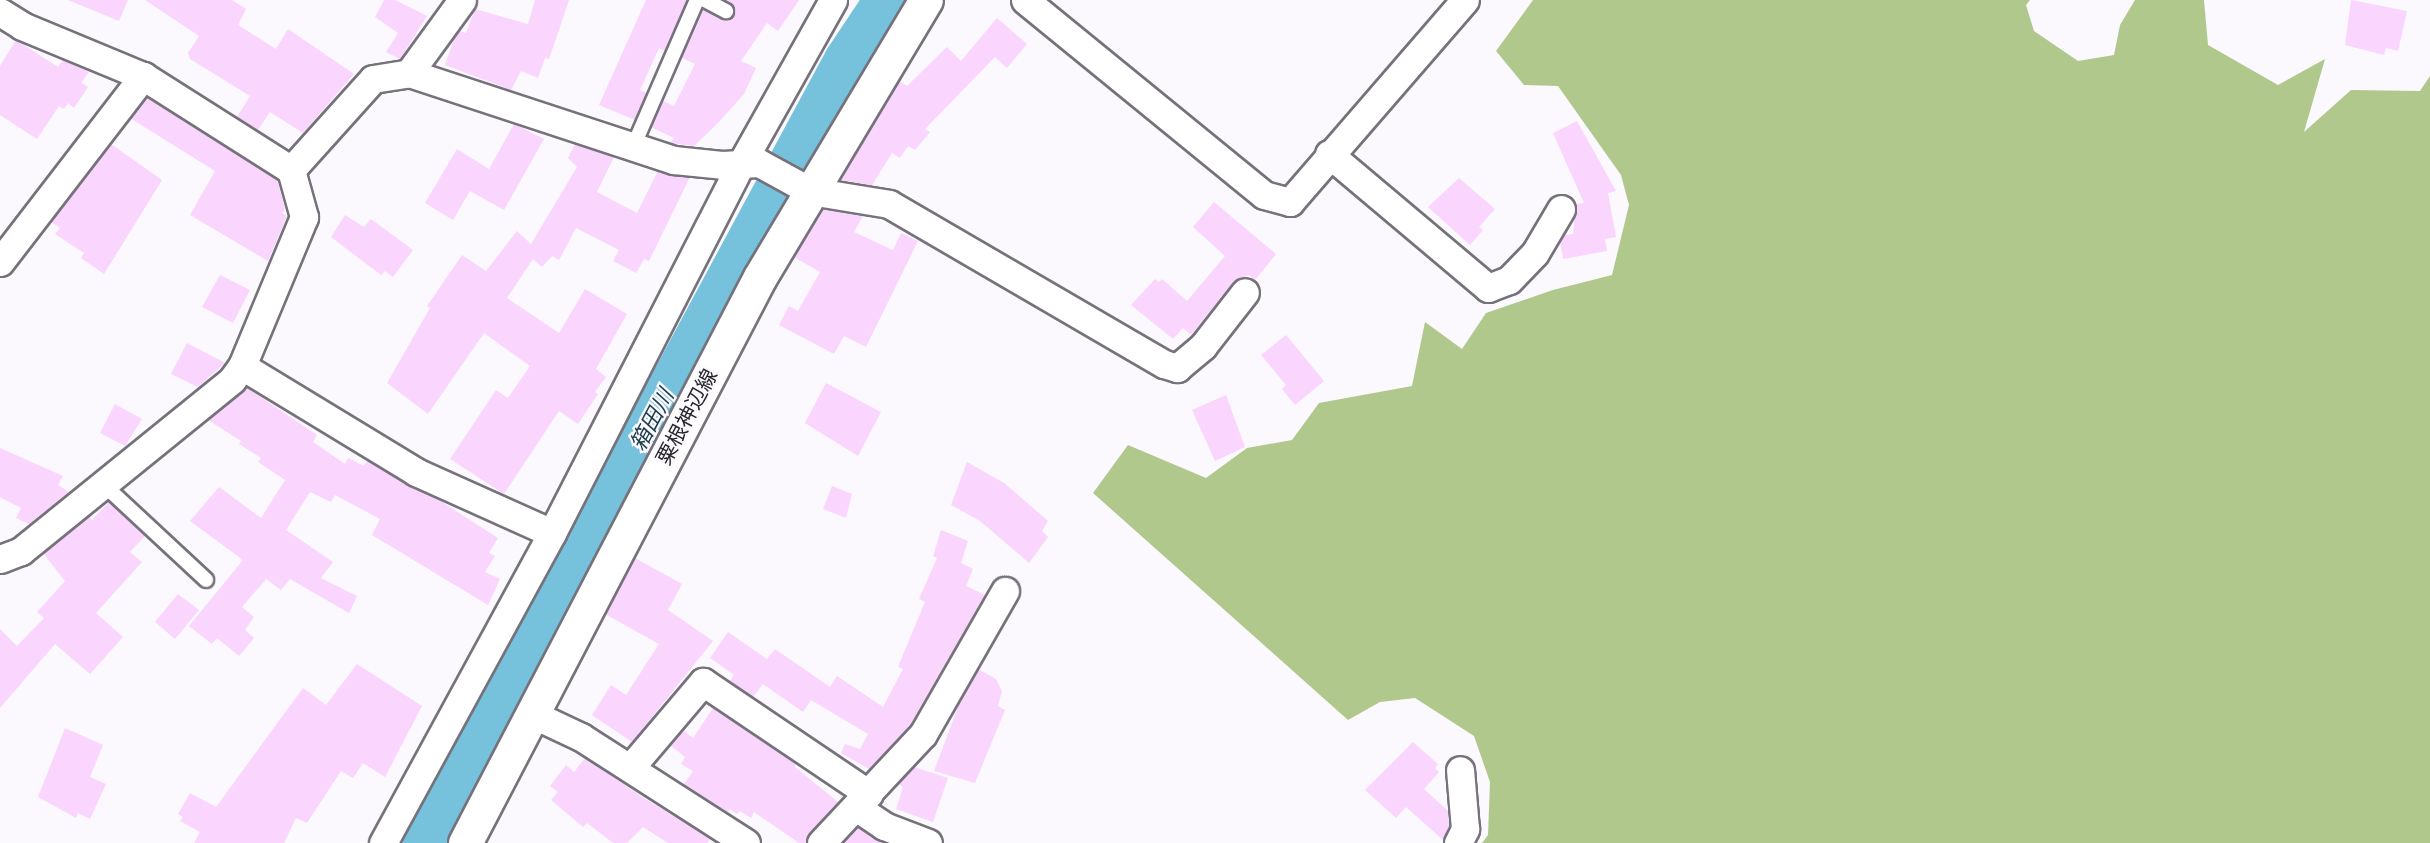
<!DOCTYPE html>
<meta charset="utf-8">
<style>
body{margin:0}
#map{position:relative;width:2430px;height:843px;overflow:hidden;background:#fbf8fe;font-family:Signika,"Noto Sans JP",sans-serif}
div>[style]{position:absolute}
.forest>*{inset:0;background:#b1c88c}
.river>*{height:45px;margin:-22.5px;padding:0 22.5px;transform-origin:22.5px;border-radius:22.5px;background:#76c1db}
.building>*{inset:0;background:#fad5fd}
.roads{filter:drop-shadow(2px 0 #76727b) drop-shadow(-2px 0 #76727b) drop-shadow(0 2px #76727b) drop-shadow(0 -2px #76727b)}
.lane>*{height:14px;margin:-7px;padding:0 7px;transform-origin:7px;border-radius:7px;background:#fff}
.street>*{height:27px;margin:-13.5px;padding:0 13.5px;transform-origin:13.5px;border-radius:13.5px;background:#fff}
.secondary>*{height:33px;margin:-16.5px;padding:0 16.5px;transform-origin:16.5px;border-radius:16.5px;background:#fff}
span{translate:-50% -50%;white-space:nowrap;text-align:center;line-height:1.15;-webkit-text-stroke:4.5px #fbf8fe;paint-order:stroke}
.street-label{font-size:21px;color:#28262a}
.water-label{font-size:22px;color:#1b3e4a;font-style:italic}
</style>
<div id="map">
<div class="forest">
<i style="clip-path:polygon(1533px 0,2030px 0,2026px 5px,2034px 31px,2078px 61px,2114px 55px,2120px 25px,2135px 0,2204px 0,2208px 45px,2278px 85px,2325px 59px,2304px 132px,2351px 90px,2420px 91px,2430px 76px,2430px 843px,1482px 843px,1488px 835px,1490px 782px,1474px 736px,1415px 698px,1380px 702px,1348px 720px,1093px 493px,1128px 445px,1206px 478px,1247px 448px,1292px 440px,1319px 403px,1412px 386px,1425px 322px,1462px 349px,1486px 313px,1553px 290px,1612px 275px,1629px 205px,1621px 175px,1558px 86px,1524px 85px,1496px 51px)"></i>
</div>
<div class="river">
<i style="left:424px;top:843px;width:889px;rotate:-61.68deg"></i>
<i style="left:846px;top:60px;width:72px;rotate:-56.3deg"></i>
</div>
<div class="building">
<i style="clip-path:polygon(68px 0,128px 0,119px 21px)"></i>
<i style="clip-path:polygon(145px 0,232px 0,246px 9px,238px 25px,276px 49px,288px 29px,354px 74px,303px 133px,270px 112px,258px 130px,237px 117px,250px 96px,190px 59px,188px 53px,199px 36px)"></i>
<i style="clip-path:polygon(384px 0,395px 0,427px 16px,400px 59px,386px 52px,398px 33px,375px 17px)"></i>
<i style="clip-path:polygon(535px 0,569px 0,549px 59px,545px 58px,538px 78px,521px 71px,511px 90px,445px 65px,455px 36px,459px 31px,466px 33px,475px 9px,528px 24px)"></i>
<i style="clip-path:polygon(646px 0,687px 0,665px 51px,659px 48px,640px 90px,647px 93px,635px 120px,599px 105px)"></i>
<i style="clip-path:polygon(724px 0,799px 0,778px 31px,767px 23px,741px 61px,756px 68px,744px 94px,718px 123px,694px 146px,671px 143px,674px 138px,651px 127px,663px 101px,674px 106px,695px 64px,682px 58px,703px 9px,726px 20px,734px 16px,734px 7px)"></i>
<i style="clip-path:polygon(2351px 0,2407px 11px,2398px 51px,2386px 48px,2384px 55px,2345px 45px)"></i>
<i style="clip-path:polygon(997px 18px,1027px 44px,1007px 68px,995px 57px,925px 129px,930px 132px,915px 150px,908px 146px,900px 158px,892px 153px,872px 185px,840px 180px,899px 81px,907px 86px,947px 47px,961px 61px)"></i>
<i style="clip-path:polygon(16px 40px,58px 67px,63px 60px,89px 72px,81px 83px,88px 87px,74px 108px,68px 103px,64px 109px,59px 106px,37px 139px,0 115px,0 66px)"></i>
<i style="clip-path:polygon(147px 97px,277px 180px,285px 209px,282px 213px,287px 216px,268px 261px,190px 215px,215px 171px,130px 118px)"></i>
<i style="clip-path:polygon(1577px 121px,1616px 191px,1608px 193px,1616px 237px,1605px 239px,1607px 251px,1563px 259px,1560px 241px,1564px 235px,1573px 234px,1576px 204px,1584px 203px,1553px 133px)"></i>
<i style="clip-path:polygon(514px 124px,544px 139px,504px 210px,470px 191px,453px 220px,425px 203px,457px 149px,489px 169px)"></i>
<i style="clip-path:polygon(111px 144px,162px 180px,104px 274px,81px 258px,84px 253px,55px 234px,60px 228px,51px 222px)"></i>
<i style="clip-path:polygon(575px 144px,614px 157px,597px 192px,637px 213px,658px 171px,690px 177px,649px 261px,644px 259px,636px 273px,613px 261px,619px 250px,576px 228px,559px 260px,552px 256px,542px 267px,533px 259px,507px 298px,559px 333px,585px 289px,627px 314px,596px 369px,606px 377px,595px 392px,598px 394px,578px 424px,559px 411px,504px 494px,450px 459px,496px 390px,508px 398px,530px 366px,484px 333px,428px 414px,387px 383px,430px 308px,427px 306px,462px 255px,486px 271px,517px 231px,531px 244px,577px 167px,568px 158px)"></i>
<i style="clip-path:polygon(1459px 178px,1495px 209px,1479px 227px,1483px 230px,1470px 245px,1428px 207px)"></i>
<i style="clip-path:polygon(1214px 202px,1276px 254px,1255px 280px,1249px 275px,1233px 282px,1191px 335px,1183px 328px,1173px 339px,1131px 305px,1155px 279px,1159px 282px,1162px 279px,1187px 301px,1225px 256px,1193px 227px)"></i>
<i style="clip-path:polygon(823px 209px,863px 216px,854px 232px,901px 254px,893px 250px,901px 233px,918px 241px,866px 347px,844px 336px,834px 354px,779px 325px,789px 306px,798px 311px,820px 272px,794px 257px)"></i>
<i style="clip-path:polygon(345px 215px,364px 227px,371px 219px,413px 250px,393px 277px,385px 271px,381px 275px,331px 237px)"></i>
<i style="clip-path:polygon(220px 275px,250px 290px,233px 323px,202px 307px)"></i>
<i style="clip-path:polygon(1286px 335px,1324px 381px,1295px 405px,1282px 389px,1286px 385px,1261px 355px)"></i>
<i style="clip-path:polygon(187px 343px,225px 363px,198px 387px,171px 374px)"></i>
<i style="clip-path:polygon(826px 383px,881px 412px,858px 456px,805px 423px)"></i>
<i style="clip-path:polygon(246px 387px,317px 435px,313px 442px,345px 464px,348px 458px,364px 466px,367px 461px,439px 500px,498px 538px,489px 553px,495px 556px,485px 572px,500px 579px,488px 605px,372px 535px,380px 519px,335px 495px,331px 502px,310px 492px,286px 530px,333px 562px,321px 578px,357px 596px,349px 613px,290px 579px,281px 590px,266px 579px,242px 607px,254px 617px,245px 630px,254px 638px,239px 656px,217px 638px,212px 644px,189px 626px,243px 560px,190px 521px,219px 487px,261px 518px,285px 480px,258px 462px,261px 458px,239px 444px,241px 441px,208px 420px)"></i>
<i style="clip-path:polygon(1226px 395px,1245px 447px,1215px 461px,1192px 410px)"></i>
<i style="clip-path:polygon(115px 404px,142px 419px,125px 446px,100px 433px)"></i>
<i style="clip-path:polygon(0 448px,63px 476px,58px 485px,69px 492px,29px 524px,16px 518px,21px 508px,0 497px)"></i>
<i style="clip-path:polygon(967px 462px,1004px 483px,1048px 521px,1042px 531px,1048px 537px,1029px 563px,980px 521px,951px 505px)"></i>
<i style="clip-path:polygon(832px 486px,852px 494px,846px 518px,823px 509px)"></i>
<i style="clip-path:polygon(109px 502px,145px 536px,130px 552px,142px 562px,96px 613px,123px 637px,90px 674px,55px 644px,0 708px,0 629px,17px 646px,44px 618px,37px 612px,65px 581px,43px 553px,89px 516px,92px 520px)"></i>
<i style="clip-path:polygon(941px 530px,968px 541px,961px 563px,973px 569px,966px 586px,985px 595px,910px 725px,869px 769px,841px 753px,845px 744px,860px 749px,868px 734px,811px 700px,803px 712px,763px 684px,753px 697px,730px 681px,734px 675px,710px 658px,728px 632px,767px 659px,775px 649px,830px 687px,837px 676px,883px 707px,903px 669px,898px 667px,925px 602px,919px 599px,937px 558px,933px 556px)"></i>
<i style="clip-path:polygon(635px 558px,682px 584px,668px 610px,713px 641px,632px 742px,592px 715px,611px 685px,626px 695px,659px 644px,605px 614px)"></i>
<i style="clip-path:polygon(178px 594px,199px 610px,175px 639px,155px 622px)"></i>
<i style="clip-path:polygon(357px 664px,422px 706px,385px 777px,363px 763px,353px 778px,341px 771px,307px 823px,296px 818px,284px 843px,194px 843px,200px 832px,180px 821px,183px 817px,178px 814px,190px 793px,216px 807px,303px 688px,326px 705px)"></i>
<i style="clip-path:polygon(978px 669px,996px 679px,1002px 691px,998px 706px,1005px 710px,975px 783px,934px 771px,960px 702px)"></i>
<i style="clip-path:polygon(713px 708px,796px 764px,795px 767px,838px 802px,810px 832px,806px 843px,799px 843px,754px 812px,751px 818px,740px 811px,737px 814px,730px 809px,728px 812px,684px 784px,693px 771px,681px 764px,685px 757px,670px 745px,683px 730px,693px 738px)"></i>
<i style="clip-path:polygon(65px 728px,103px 745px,90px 777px,106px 784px,90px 819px,78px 813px,76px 818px,38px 797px)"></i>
<i style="clip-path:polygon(1413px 742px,1438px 764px,1435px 768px,1439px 772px,1424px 789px,1448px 811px,1449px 826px,1443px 840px,1406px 807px,1396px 818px,1365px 790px)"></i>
<i style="clip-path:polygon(585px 758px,644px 798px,710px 839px,707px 843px,668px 843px,643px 827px,627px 843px,613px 843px,587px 823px,583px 827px,551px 800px,558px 792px,550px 786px,566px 765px,574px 772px)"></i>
<i style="clip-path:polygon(914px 767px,948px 778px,933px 822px,896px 809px,903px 787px,898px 784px)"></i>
<i style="clip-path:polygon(857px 827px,875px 839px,884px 843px,843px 843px)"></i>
</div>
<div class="roads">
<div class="lane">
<i style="left:705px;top:0;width:24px;rotate:28deg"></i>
<i style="left:633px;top:147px;width:160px;rotate:-66.5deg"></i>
<i style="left:105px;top:486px;width:138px;rotate:42.9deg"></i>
</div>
<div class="street">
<i style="left:1025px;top:0;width:308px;rotate:39.2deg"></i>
<i style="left:1264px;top:195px;width:27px;rotate:15deg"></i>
<i style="left:1290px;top:202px;width:267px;rotate:-49.1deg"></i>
<i style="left:0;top:12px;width:26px;rotate:32deg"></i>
<i style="left:22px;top:26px;width:131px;rotate:22.5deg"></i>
<i style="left:143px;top:76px;width:175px;rotate:32.4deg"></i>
<i style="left:291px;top:170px;width:49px;rotate:74.5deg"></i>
<i style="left:304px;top:217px;width:161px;rotate:112.6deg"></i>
<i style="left:242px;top:366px;width:17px;rotate:126deg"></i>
<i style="left:232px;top:380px;width:272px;rotate:141deg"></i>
<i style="left:21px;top:551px;width:22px;rotate:159deg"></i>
<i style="left:409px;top:73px;width:90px;rotate:-54deg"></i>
<i style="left:1329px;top:154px;width:208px;rotate:40.1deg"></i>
<i style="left:1488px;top:288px;width:22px;rotate:-21deg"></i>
<i style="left:1509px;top:280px;width:37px;rotate:-46deg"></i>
<i style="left:1535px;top:253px;width:51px;rotate:-59.4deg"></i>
<i style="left:291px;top:170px;width:122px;rotate:-48deg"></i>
<i style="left:373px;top:79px;width:36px;rotate:-9deg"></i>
<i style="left:409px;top:73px;width:279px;rotate:18.2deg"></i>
<i style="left:674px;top:160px;width:48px;rotate:5.9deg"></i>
<i style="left:722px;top:165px;width:37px;rotate:-3deg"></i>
<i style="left:759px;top:163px;width:58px;rotate:28.8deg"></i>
<i style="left:810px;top:191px;width:80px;rotate:9.3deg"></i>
<i style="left:889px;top:204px;width:318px;rotate:30.2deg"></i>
<i style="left:1164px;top:364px;width:14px;rotate:17deg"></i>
<i style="left:1177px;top:368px;width:34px;rotate:-40deg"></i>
<i style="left:1203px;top:346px;width:68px;rotate:-52.1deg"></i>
<i style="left:0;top:262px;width:235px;rotate:-52.4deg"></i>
<i style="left:242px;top:366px;width:204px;rotate:31.3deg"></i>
<i style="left:416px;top:472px;width:149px;rotate:24.2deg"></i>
<i style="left:532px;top:714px;width:54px;rotate:25.1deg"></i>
<i style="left:581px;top:737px;width:196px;rotate:32.7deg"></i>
<i style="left:630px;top:768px;width:113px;rotate:-49.7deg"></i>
<i style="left:703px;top:682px;width:200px;rotate:34deg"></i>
<i style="left:856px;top:807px;width:34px;rotate:34deg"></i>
<i style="left:884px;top:826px;width:47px;rotate:21.1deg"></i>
<i style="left:383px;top:843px;width:353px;rotate:-61.4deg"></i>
<i style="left:552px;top:533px;width:415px;rotate:-62.9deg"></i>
<i style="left:741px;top:164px;width:188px;rotate:-60.7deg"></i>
<i style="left:821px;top:843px;width:149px;rotate:-46.9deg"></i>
<i style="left:923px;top:734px;width:165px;rotate:-60.2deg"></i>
<i style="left:1458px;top:843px;width:16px;rotate:-63deg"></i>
<i style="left:1465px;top:829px;width:59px;rotate:-94.8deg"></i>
</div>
<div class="secondary">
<i style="left:465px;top:843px;width:638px;rotate:-62.47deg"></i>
<i style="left:760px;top:277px;width:323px;rotate:-59.1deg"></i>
</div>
</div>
<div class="street-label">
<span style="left:687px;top:417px;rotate:-62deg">粟根神辺線</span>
</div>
<div class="water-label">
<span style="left:652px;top:420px;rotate:-62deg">箱田川</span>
</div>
</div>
